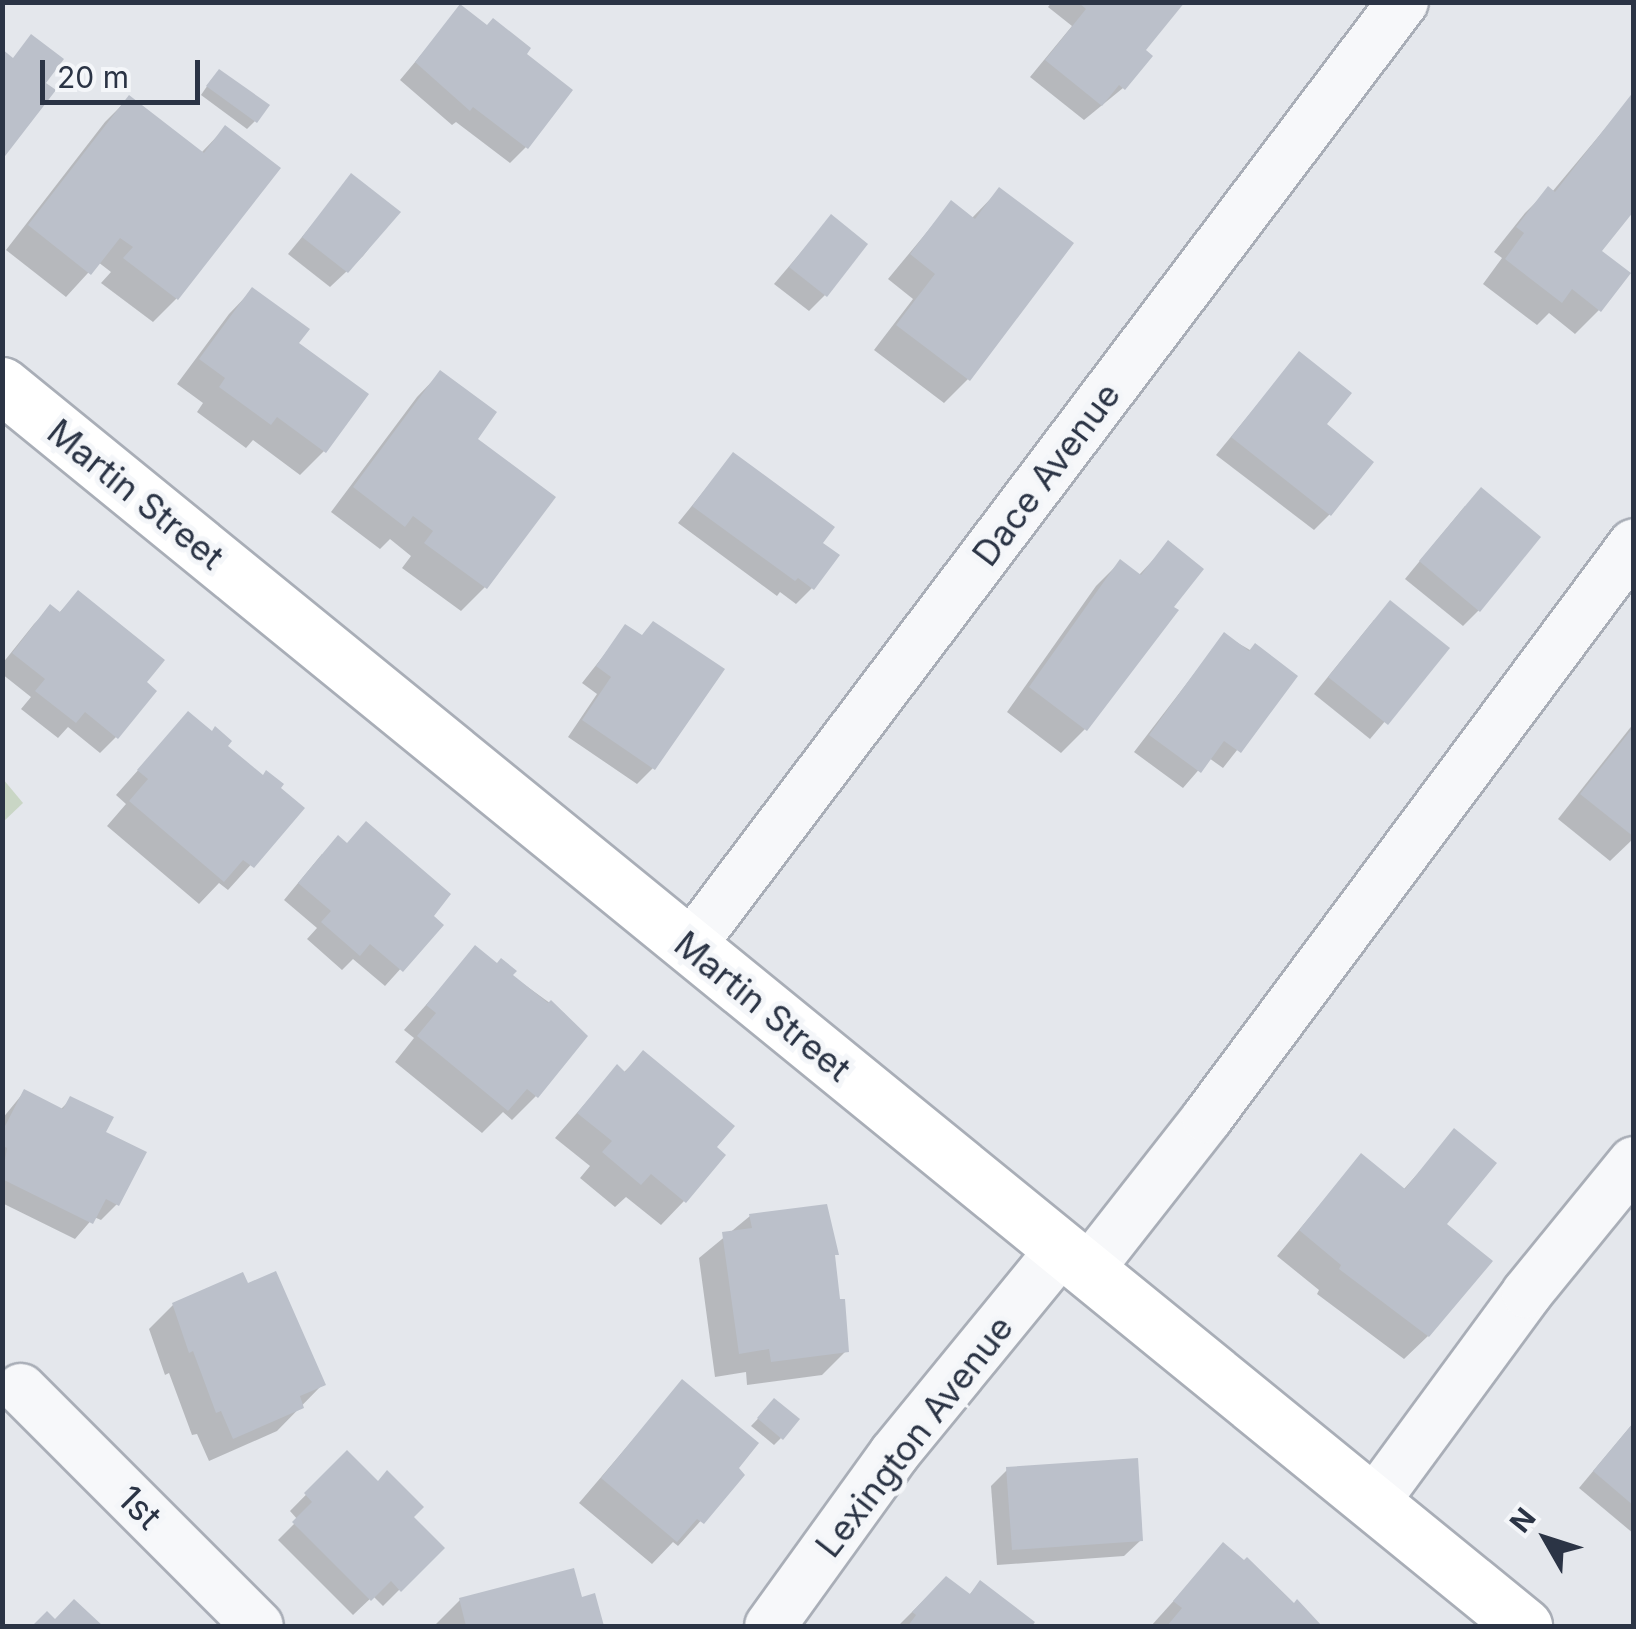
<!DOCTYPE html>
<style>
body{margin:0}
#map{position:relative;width:1636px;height:1629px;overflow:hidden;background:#e4e7ec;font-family:Inter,sans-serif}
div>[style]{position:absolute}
.green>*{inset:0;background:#c9d6c5}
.shadow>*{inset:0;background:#0003}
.building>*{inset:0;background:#bbc0ca}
.roads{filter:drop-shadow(2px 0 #a9aeb7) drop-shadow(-2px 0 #a9aeb7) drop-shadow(0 2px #a9aeb7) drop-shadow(0 -2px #a9aeb7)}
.street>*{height:50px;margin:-25px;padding:0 25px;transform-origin:25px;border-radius:25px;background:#f7f8fa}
.secondary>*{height:55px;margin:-27.5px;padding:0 27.5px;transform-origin:27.5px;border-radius:27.5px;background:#fff}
span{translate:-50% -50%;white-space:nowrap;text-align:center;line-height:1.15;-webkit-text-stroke:10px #f4f6f9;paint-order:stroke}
.street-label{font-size:35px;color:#2b3445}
.frame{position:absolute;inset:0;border:5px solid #2b3445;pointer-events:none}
.north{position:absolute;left:1496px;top:1489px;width:100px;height:100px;-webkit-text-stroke:8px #f4f6f9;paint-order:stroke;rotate:309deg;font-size:28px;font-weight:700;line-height:40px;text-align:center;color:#2b3445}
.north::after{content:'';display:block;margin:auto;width:35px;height:45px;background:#2b3445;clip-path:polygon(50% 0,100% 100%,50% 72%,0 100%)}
.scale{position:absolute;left:40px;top:60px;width:160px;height:45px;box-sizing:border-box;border:5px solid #2b3445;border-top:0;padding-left:12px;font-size:30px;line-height:35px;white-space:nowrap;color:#2b3445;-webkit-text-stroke:8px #f4f6f9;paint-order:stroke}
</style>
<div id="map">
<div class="green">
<i style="clip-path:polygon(3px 779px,23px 803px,3px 822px)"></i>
</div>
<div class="shadow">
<i style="clip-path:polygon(1052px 2px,1180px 2px,1142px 51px,1123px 88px,1084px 120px,1030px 77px,1072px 26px,1048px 7px)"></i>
<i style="clip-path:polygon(461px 7px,523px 54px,526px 147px,510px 163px,456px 122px,452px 125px,400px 80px)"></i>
<i style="clip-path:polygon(212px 79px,255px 121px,247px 129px,201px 95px)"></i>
<i style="clip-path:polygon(1634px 94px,1599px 252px,1599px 310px,1575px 334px,1549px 313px,1537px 325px,1483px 284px,1502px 258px,1494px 252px,1525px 213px,1549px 189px,1552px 192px)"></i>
<i style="clip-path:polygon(129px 98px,201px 153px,225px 128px,176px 299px,153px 322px,101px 283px,111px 272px,98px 262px,66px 297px,6px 250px,105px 122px)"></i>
<i style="clip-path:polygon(352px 176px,397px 212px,363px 256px,330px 287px,288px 254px)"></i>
<i style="clip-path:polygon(999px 190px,968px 379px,944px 403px,874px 350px,913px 299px,888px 279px,951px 203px,971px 219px)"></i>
<i style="clip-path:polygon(831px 217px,825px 295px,809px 311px,774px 284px)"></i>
<i style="clip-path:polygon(252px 290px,295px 344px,324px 451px,300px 475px,253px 440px,246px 448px,197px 412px,203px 403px,177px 384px,229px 314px)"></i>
<i style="clip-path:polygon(1299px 354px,1330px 514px,1314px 530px,1216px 455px)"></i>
<i style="clip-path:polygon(440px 373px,474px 439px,485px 587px,461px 611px,402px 568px,411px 556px,390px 539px,380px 549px,331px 512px,417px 397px)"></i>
<i style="clip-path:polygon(733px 455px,820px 544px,812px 588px,796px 604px,780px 592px,777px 596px,678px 523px)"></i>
<i style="clip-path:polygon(1465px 506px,1479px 610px,1463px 626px,1405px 579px)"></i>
<i style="clip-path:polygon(1168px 544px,1085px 729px,1061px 753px,1007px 712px,1096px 586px,1120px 562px,1138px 576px)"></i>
<i style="clip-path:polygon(78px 593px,143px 683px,116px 737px,100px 753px,68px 727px,58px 738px,21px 709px,31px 697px,2px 674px,2px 664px,34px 624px,50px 608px,58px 614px)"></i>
<i style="clip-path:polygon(1374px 620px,1446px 649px,1370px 739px,1314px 694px)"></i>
<i style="clip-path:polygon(626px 627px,640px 637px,653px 768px,637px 784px,568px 737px,597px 694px,582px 683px)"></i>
<i style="clip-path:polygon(1224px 635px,1295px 676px,1223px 768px,1209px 758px,1183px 788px,1134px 752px)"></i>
<i style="clip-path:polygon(188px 714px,301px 809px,228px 890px,219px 883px,199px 904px,107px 826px,126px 804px,116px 795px)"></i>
<i style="clip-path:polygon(1634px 723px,1634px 838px,1610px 861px,1558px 819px)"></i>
<i style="clip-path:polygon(322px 854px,440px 925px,385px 986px,353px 959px,342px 970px,307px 939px,317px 928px,284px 900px)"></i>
<i style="clip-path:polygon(475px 949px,565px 1014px,536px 1096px,512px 1120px,503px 1112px,482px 1133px,395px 1062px,414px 1038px,404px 1030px)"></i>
<i style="clip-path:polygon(643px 1054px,714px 1148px,684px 1201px,661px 1225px,626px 1197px,615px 1207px,580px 1178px,590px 1166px,555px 1138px,617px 1067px,623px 1073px)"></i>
<i style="clip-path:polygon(24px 1092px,60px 1110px,71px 1099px,103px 1133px,117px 1204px,101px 1220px,94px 1217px,75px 1239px,2px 1203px,2px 1119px)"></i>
<i style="clip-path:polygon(1455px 1132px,1428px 1336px,1404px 1359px,1317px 1294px,1319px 1290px,1277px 1256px,1361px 1156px,1403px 1190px)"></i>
<i style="clip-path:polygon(750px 1216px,832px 1257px,846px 1351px,822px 1375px,747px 1385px,746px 1372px,715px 1377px,699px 1258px)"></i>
<i style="clip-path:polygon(173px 1305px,323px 1384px,277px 1431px,209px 1461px,197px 1434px,192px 1435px,169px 1373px,165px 1375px,149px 1329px)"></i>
<i style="clip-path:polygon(682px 1382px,742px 1475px,678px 1546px,673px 1542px,652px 1564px,579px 1503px)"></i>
<i style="clip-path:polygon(767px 1409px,781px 1438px,774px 1445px,751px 1426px)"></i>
<i style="clip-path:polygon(1634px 1422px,1634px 1534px,1579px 1488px)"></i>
<i style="clip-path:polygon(347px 1453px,441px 1548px,383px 1606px,373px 1596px,353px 1615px,278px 1540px,298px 1520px,290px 1511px)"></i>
<i style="clip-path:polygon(1008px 1469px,1141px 1540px,1124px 1556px,997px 1565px,991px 1486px)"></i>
<i style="clip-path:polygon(1223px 1546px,1244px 1563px,1318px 1626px,1151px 1626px)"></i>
<i style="clip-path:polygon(980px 1584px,1032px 1623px,1029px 1626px,898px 1626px,926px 1598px,968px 1596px)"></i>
<i style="clip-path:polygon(594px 1596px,602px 1626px,436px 1624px,460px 1600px,580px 1600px)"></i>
</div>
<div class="building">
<i style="clip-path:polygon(1078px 2px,1185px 2px,1146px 50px,1153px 56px,1125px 90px,1119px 85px,1102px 106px,1045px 60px,1086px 9px)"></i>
<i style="clip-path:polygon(460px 4px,487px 25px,493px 18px,531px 48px,527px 54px,573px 90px,528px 149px,473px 107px,470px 111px,415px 62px)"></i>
<i style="clip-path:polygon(31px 34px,64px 59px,46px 83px,56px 90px,2px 160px,2px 49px,13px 58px)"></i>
<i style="clip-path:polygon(219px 69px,270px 105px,257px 123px,206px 86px)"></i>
<i style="clip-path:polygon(1634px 91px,1634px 211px,1602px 251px,1631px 273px,1601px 312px,1572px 289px,1562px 303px,1505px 259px,1524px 233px,1516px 227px,1548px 186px,1555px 192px)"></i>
<i style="clip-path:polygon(129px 95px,204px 153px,225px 125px,281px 168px,178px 300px,123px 258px,133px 247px,120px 238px,91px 275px,28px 225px)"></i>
<i style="clip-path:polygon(351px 173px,401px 212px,348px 273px,302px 237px)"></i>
<i style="clip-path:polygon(999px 187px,1074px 243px,970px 381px,896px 325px,935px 274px,910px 254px,951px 200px,975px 219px)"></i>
<i style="clip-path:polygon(831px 214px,868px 244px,827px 297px,789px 267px)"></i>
<i style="clip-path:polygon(252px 287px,310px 329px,299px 343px,369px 394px,326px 453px,277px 417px,271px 425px,219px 387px,225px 378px,199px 359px)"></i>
<i style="clip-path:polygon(1299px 351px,1352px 393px,1327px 424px,1374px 462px,1331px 516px,1231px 437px)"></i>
<i style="clip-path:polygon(440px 370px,497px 412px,478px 439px,556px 497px,487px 589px,424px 543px,433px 531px,413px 516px,405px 527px,353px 487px)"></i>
<i style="clip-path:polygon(733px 452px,835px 527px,823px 543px,840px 555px,814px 590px,798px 578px,795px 581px,692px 506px)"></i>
<i style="clip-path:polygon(1481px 487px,1541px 537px,1480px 612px,1419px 561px)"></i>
<i style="clip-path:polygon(1168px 540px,1204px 569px,1174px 607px,1179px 610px,1087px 731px,1029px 687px,1120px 559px,1141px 575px)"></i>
<i style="clip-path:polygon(78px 590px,165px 660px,147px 682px,157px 691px,118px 739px,85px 712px,76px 723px,35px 691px,45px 679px,12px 653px,50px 604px,60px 612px)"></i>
<i style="clip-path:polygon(1390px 600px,1450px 648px,1388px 725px,1328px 677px)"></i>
<i style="clip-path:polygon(653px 621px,725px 669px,655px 770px,582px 720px,611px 677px,596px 666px,625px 624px,642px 635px)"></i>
<i style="clip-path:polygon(1224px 632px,1249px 651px,1255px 643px,1298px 676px,1241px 753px,1224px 741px,1201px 773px,1149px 735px)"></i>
<i style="clip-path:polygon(188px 711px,212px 731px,215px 726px,232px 741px,228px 746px,263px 775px,266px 770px,284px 784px,281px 788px,305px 808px,254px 868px,243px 860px,224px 882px,129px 801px,148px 779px,137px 770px)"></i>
<i style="clip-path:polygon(1634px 726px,1634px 837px,1580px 794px)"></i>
<i style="clip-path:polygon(366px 821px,451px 894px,434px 916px,444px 925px,403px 972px,370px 944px,360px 956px,321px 922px,331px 911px,298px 883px,338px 835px,347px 843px)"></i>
<i style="clip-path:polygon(475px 945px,497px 963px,501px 958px,517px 971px,513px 975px,548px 1003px,551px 1000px,588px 1036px,538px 1098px,527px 1089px,508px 1111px,417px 1036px,436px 1013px,426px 1005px)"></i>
<i style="clip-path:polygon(643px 1050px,735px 1126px,717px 1147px,726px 1155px,686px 1203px,651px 1174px,641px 1185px,602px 1152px,612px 1141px,577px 1113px,617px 1064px,625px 1072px)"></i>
<i style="clip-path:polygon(24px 1089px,63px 1109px,70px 1096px,114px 1117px,106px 1132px,147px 1152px,119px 1206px,106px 1199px,93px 1224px,2px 1179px,7px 1148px,2px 1145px,2px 1132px)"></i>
<i style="clip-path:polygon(1454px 1128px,1497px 1163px,1447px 1224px,1493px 1261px,1429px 1337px,1339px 1269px,1341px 1265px,1299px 1230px,1361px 1153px,1405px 1189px)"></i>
<i style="clip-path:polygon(827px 1204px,839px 1255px,835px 1255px,840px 1299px,845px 1299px,849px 1352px,771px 1362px,769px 1349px,739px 1354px,722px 1232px,752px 1228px,749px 1214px)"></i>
<i style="clip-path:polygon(276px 1271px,326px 1385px,300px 1396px,304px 1408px,233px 1439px,221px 1411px,216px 1413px,193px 1351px,189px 1353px,172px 1303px,243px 1272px,248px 1283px)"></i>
<i style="clip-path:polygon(682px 1379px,759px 1443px,739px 1468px,745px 1475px,704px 1524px,697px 1519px,677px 1542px,601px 1478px)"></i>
<i style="clip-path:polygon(774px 1398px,800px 1419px,783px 1440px,757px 1418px)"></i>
<i style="clip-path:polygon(1634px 1422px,1634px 1506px,1593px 1471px)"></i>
<i style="clip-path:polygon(347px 1450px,378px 1481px,387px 1470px,424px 1507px,414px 1517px,445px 1548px,401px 1592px,391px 1581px,371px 1601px,292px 1522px,312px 1502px,304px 1493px)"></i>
<i style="clip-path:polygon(1138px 1458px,1143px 1541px,1012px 1550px,1006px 1467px)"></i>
<i style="clip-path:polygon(1223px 1542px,1244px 1560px,1247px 1557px,1294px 1603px,1297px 1599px,1322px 1626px,1167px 1626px,1182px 1608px,1173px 1601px)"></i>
<i style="clip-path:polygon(574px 1568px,582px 1597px,595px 1593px,604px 1626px,466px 1626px,459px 1598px)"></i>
<i style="clip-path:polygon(946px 1576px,970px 1594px,980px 1580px,1035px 1622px,1032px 1626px,908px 1626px,916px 1615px,912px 1612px)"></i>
<i style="clip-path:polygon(74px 1599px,103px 1626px,32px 1626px,47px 1611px,55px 1619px)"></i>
</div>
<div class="roads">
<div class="street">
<i style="left:690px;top:946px;width:1183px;rotate:-52.94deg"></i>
<i style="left:1088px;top:1270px;width:193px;rotate:-51.9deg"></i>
<i style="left:1207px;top:1118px;width:715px;rotate:-53.35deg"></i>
<i style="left:21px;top:1389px;width:335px;rotate:45deg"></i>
<i style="left:1373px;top:1503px;width:260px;rotate:-53.7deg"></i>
<i style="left:1527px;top:1293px;width:169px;rotate:-50.8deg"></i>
<i style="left:770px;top:1626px;width:212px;rotate:-54.2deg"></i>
<i style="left:894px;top:1454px;width:265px;rotate:-50.7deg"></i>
</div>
<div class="secondary">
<i style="left:2px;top:385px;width:1964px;rotate:39.19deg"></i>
</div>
</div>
<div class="street-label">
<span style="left:1046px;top:474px;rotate:-53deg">Dace Avenue</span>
<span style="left:136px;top:494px;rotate:39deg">Martin Street</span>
<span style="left:763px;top:1006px;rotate:39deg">Martin Street</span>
<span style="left:914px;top:1436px;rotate:-52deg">Lexington Avenue</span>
<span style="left:140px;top:1507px;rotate:45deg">1st</span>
</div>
<div class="frame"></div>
<div class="north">N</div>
<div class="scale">20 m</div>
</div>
